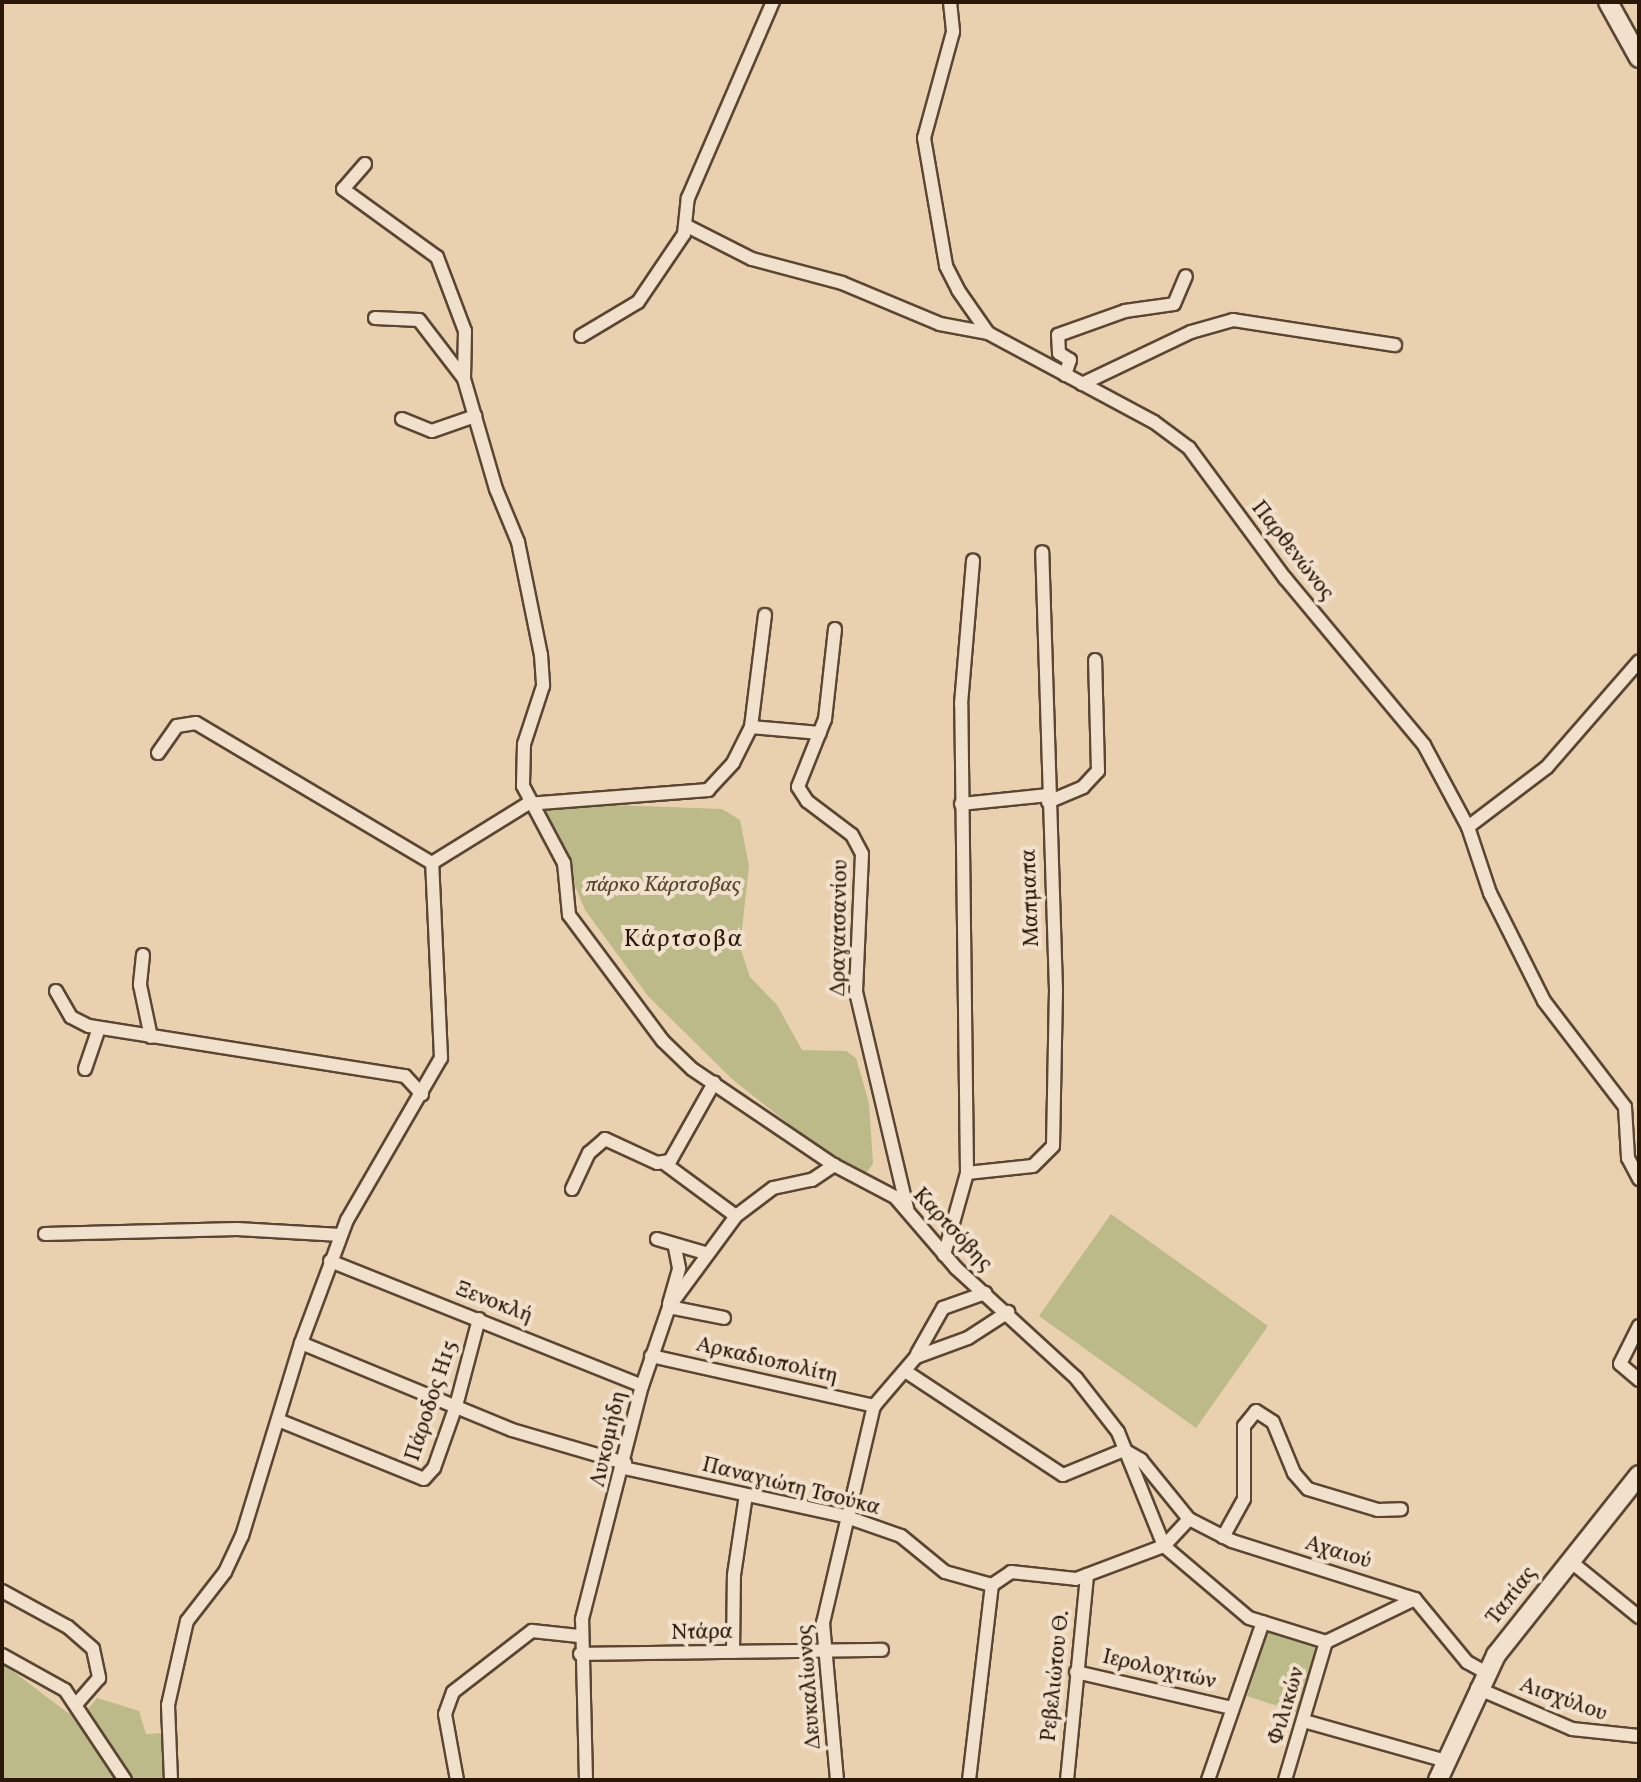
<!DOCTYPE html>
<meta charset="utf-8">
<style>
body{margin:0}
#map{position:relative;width:1641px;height:1782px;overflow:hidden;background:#e9d1b0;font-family:Vollkorn,serif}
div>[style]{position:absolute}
.green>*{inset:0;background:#bbba88}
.roads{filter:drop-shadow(2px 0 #5a4632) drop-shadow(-2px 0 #5a4632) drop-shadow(0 2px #5a4632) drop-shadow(0 -2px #5a4632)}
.street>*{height:12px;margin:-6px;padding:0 6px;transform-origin:6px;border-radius:6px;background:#f1e1cc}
.secondary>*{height:18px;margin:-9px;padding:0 9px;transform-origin:9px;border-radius:9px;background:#f1e1cc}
span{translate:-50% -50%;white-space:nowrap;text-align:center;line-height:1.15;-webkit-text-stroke:8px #f1e1cc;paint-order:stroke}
.street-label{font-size:22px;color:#2a1708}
.park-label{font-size:22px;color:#56482e;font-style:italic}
.neighbourhood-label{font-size:24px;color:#2a1708;letter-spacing:2px}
.frame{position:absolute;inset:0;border:4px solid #2a1708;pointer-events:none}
</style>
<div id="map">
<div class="green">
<i style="clip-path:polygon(557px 803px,722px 809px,740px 820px,749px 866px,740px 947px,750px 977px,777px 1005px,802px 1050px,846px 1051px,856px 1058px,869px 1103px,873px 1164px,866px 1173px,810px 1141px,732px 1079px,648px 996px,585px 910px,543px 808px)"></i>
<i style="clip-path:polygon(1111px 1214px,1268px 1326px,1196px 1428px,1039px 1316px)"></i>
<i style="clip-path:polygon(1267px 1631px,1319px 1648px,1299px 1713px,1247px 1696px)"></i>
<i style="clip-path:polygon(2px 1663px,68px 1713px,88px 1709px,97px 1698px,139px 1711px,146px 1734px,167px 1733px,167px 1780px,2px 1780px)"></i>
</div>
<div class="roads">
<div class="street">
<i style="left:950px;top:2px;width:30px;rotate:84deg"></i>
<i style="left:953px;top:32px;width:110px;rotate:105.3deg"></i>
<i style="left:924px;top:138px;width:130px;rotate:80.2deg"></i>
<i style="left:946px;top:266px;width:27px;rotate:63deg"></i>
<i style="left:958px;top:290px;width:52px;rotate:55.1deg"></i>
<i style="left:988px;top:333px;width:188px;rotate:28.2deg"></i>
<i style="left:1154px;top:422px;width:44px;rotate:36.6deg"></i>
<i style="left:1189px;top:448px;width:162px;rotate:53.6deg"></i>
<i style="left:1285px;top:578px;width:217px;rotate:50.2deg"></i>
<i style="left:1424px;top:745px;width:93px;rotate:61.8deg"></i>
<i style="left:1468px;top:827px;width:70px;rotate:71.6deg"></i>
<i style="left:1490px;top:893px;width:121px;rotate:63.4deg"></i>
<i style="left:1544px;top:1001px;width:133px;rotate:52.6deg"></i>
<i style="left:1625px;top:1107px;width:51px;rotate:86.6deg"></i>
<i style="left:1628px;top:1158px;width:24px;rotate:62deg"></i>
<i style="left:365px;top:164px;width:33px;rotate:131deg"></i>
<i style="left:343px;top:189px;width:116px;rotate:35.9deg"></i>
<i style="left:437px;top:257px;width:79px;rotate:69.3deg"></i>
<i style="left:465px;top:331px;width:48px;rotate:91.2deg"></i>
<i style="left:464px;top:379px;width:115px;rotate:73.8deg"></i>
<i style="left:496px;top:489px;width:57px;rotate:67.5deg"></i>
<i style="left:518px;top:542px;width:115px;rotate:78.5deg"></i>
<i style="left:541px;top:655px;width:31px;rotate:86deg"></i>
<i style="left:543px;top:686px;width:61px;rotate:108.1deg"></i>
<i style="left:524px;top:744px;width:42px;rotate:91.4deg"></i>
<i style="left:523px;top:786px;width:87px;rotate:62deg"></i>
<i style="left:564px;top:863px;width:52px;rotate:84.5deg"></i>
<i style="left:569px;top:915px;width:157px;rotate:53.3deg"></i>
<i style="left:663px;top:1041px;width:40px;rotate:44deg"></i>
<i style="left:692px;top:1069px;width:171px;rotate:34.1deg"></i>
<i style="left:834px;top:1165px;width:69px;rotate:27.7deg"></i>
<i style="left:895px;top:1197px;width:94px;rotate:49.3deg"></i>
<i style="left:956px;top:1268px;width:163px;rotate:42.5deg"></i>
<i style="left:1076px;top:1378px;width:68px;rotate:52.1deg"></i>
<i style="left:1118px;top:1432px;width:123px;rotate:68deg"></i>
<i style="left:1164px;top:1546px;width:111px;rotate:40.3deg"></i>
<i style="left:1249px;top:1618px;width:81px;rotate:17.3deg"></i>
<i style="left:687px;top:226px;width:73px;rotate:26.9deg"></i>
<i style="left:752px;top:259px;width:93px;rotate:14.9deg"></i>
<i style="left:842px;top:283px;width:106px;rotate:22.7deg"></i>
<i style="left:940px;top:324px;width:49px;rotate:10.6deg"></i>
<i style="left:375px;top:318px;width:44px;rotate:2.6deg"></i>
<i style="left:419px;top:320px;width:71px;rotate:52.5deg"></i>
<i style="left:581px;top:336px;width:66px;rotate:-30.8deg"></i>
<i style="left:638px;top:302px;width:82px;rotate:-55.9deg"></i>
<i style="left:684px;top:234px;width:36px;rotate:-84deg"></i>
<i style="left:688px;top:198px;width:214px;rotate:-66.6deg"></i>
<i style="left:1065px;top:375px;width:16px;rotate:-72deg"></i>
<i style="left:1070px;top:360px;width:13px;rotate:-148deg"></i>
<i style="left:1059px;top:353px;width:18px;rotate:-93deg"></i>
<i style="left:1058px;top:335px;width:71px;rotate:-19.7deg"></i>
<i style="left:1125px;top:311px;width:49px;rotate:-8.1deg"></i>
<i style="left:1174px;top:304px;width:30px;rotate:-67deg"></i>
<i style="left:1082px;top:384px;width:121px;rotate:-25.5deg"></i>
<i style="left:1191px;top:332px;width:44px;rotate:-15.9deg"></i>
<i style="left:1233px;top:320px;width:164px;rotate:8.8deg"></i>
<i style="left:402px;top:419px;width:32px;rotate:22deg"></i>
<i style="left:432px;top:431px;width:46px;rotate:-19.2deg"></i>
<i style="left:835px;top:629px;width:91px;rotate:96.3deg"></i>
<i style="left:825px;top:719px;width:73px;rotate:111.7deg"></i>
<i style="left:798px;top:787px;width:17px;rotate:57deg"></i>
<i style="left:807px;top:801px;width:56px;rotate:37.1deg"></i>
<i style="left:852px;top:835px;width:21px;rotate:62deg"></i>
<i style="left:862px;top:854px;width:138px;rotate:92.5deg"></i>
<i style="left:856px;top:992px;width:222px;rotate:76.7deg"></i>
<i style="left:751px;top:727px;width:69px;rotate:5deg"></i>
<i style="left:158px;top:753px;width:33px;rotate:-55deg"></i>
<i style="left:177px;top:726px;width:19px;rotate:-9deg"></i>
<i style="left:196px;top:723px;width:274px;rotate:30.7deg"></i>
<i style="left:1048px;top:802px;width:38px;rotate:-23deg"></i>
<i style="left:1083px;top:787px;width:22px;rotate:-47deg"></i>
<i style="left:1098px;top:771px;width:111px;rotate:-91.5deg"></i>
<i style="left:961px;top:804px;width:87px;rotate:-5.9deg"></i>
<i style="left:1468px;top:827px;width:99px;rotate:-37.2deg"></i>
<i style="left:1547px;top:767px;width:140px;rotate:-49deg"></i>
<i style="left:143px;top:955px;width:30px;rotate:96deg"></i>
<i style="left:140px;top:985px;width:53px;rotate:78.1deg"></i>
<i style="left:56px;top:991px;width:30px;rotate:60deg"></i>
<i style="left:71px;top:1017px;width:20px;rotate:27deg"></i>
<i style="left:89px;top:1026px;width:320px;rotate:9deg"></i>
<i style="left:405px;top:1076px;width:25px;rotate:47deg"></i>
<i style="left:85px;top:1069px;width:43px;rotate:-71.1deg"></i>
<i style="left:664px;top:1163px;width:89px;rotate:36.4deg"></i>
<i style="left:967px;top:1173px;width:66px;rotate:-6.1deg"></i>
<i style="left:1033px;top:1166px;width:28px;rotate:-45deg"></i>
<i style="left:1053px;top:1146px;width:156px;rotate:-88.9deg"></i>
<i style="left:1056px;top:990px;width:438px;rotate:-91.8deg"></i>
<i style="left:572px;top:1189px;width:40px;rotate:-65deg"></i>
<i style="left:589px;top:1153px;width:21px;rotate:-41deg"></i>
<i style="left:605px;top:1139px;width:57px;rotate:24.8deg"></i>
<i style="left:657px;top:1163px;width:13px;rotate:-9deg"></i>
<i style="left:670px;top:1161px;width:90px;rotate:-60.6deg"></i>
<i style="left:45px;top:1234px;width:192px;rotate:-1.5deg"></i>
<i style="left:237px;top:1229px;width:104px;rotate:3.3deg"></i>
<i style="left:657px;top:1239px;width:50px;rotate:16.3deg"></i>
<i style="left:944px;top:1255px;width:85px;rotate:-74.3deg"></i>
<i style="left:967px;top:1173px;width:469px;rotate:-90.7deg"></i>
<i style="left:961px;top:704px;width:144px;rotate:-85.2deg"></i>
<i style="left:330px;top:1261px;width:336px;rotate:21.8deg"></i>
<i style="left:669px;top:1304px;width:37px;rotate:-74deg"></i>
<i style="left:679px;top:1268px;width:20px;rotate:-101deg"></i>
<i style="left:669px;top:1307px;width:56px;rotate:11.3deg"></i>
<i style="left:1639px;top:1326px;width:42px;rotate:116.6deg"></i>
<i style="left:1620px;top:1364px;width:25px;rotate:40deg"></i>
<i style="left:301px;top:1343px;width:228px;rotate:22.4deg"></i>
<i style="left:512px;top:1430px;width:118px;rotate:16.3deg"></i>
<i style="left:917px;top:1354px;width:53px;rotate:-60.5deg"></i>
<i style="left:943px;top:1308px;width:45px;rotate:-19.7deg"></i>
<i style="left:651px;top:1356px;width:229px;rotate:12.6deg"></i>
<i style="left:905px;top:1371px;width:189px;rotate:33.4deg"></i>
<i style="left:1063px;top:1475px;width:66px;rotate:-22.3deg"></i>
<i style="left:1124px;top:1450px;width:20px;rotate:30deg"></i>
<i style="left:1141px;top:1460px;width:76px;rotate:50.9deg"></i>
<i style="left:278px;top:1420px;width:157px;rotate:22deg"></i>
<i style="left:424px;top:1479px;width:15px;rotate:-48deg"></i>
<i style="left:434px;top:1468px;width:66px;rotate:-70.5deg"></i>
<i style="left:456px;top:1406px;width:90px;rotate:-75.2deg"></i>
<i style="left:624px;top:1468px;width:225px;rotate:12.3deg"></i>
<i style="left:844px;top:1516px;width:60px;rotate:19.3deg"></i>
<i style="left:901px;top:1536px;width:57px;rotate:39.3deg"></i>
<i style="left:945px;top:1572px;width:49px;rotate:15.5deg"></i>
<i style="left:1223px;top:1537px;width:43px;rotate:-61.1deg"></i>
<i style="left:1244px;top:1499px;width:73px;rotate:-90deg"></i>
<i style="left:1244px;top:1426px;width:19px;rotate:-51deg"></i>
<i style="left:1256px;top:1411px;width:20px;rotate:33deg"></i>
<i style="left:1273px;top:1422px;width:55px;rotate:67.6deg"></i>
<i style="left:1294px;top:1473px;width:21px;rotate:49deg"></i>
<i style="left:1308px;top:1489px;width:73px;rotate:16.7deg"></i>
<i style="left:1378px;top:1510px;width:23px;rotate:-2deg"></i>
<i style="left:1570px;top:1561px;width:89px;rotate:39.1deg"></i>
<i style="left:992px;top:1585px;width:23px;rotate:-34deg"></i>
<i style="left:1011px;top:1572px;width:65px;rotate:6.1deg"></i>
<i style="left:1076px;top:1579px;width:94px;rotate:-20.6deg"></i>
<i style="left:1164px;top:1546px;width:37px;rotate:-47deg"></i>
<i style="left:1189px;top:1519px;width:48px;rotate:27.1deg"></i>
<i style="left:1232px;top:1541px;width:192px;rotate:17.6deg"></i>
<i style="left:1415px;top:1599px;width:82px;rotate:50.5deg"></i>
<i style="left:1467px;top:1662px;width:21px;rotate:29deg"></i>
<i style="left:2px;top:1591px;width:75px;rotate:28.6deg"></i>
<i style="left:68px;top:1627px;width:33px;rotate:41deg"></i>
<i style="left:93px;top:1649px;width:30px;rotate:78deg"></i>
<i style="left:99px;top:1678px;width:35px;rotate:131deg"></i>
<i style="left:1326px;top:1642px;width:99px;rotate:-25.8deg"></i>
<i style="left:733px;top:1652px;width:77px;rotate:-89.3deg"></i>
<i style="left:734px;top:1575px;width:81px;rotate:-81.5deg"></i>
<i style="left:580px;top:1654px;width:302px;rotate:-0.8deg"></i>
<i style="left:2px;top:1655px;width:72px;rotate:29.1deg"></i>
<i style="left:65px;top:1690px;width:108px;rotate:56.3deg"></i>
<i style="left:1076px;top:1672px;width:160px;rotate:13deg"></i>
<i style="left:1477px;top:1688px;width:103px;rotate:23.3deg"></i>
<i style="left:1572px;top:1729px;width:67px;rotate:6deg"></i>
<i style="left:1304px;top:1721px;width:148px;rotate:15.7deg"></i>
<i style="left:171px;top:1780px;width:75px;rotate:-92.3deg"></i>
<i style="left:168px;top:1705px;width:86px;rotate:-77.3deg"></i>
<i style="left:187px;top:1621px;width:62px;rotate:-52.2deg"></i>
<i style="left:225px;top:1572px;width:40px;rotate:-65deg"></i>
<i style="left:242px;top:1536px;width:202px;rotate:-73deg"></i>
<i style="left:301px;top:1343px;width:131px;rotate:-69.5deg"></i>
<i style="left:347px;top:1220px;width:187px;rotate:-59.9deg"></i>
<i style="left:441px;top:1058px;width:195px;rotate:-92.6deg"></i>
<i style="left:432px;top:863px;width:112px;rotate:-31.8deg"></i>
<i style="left:527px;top:804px;width:182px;rotate:-4.4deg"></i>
<i style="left:708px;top:790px;width:37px;rotate:-47deg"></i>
<i style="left:733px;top:763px;width:40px;rotate:-63.4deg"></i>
<i style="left:751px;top:727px;width:113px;rotate:-82.9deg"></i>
<i style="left:457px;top:1780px;width:67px;rotate:-100.3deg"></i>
<i style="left:445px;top:1714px;width:23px;rotate:-70deg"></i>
<i style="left:453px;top:1692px;width:100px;rotate:-37.7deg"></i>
<i style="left:532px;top:1631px;width:47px;rotate:6.1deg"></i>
<i style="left:586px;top:1780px;width:161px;rotate:-91.4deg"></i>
<i style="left:582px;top:1619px;width:241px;rotate:-75.6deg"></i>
<i style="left:642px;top:1386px;width:83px;rotate:-71.1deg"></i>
<i style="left:669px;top:1307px;width:113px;rotate:-53.6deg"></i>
<i style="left:736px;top:1216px;width:46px;rotate:-37.1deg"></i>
<i style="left:773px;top:1188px;width:40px;rotate:-12deg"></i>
<i style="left:812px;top:1180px;width:27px;rotate:-34deg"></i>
<i style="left:837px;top:1780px;width:158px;rotate:-95.1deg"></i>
<i style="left:823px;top:1623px;width:223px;rotate:-76.8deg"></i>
<i style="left:874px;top:1406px;width:65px;rotate:-49.4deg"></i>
<i style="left:916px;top:1357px;width:55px;rotate:-20.1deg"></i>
<i style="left:968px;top:1338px;width:48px;rotate:-33deg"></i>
<i style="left:969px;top:1780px;width:196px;rotate:-83.3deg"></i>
<i style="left:1067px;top:1780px;width:206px;rotate:-84.4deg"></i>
<i style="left:1208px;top:1780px;width:167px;rotate:-70.8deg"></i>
<i style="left:1285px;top:1780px;width:144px;rotate:-73.5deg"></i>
</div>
<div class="secondary">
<i style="left:1608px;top:2px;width:64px;rotate:61deg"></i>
<i style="left:1438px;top:1780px;width:138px;rotate:-65.1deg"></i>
<i style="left:1496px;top:1655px;width:230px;rotate:-51.5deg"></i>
</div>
</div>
<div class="street-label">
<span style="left:1292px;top:551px;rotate:52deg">Παρθενώνος</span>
<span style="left:1031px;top:898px;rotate:-92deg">Μαπμαπα</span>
<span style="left:840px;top:928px;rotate:-89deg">Δραγατσανίου</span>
<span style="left:952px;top:1230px;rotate:47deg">Καρτσόβης</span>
<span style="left:494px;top:1303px;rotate:21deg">Ξενοκλή</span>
<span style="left:767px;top:1361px;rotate:13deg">Αρκαδιοπολίτη</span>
<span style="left:432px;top:1401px;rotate:-72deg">Πάροδος Η15</span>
<span style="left:609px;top:1439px;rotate:-77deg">Λυκομήδη</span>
<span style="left:791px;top:1487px;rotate:14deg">Παναγιώτη Τσούκα</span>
<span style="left:1338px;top:1553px;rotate:17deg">Αχαιού</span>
<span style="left:1512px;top:1596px;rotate:-52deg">Ταπίας</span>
<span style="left:702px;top:1633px;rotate:-1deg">Ντάρα</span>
<span style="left:1159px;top:1670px;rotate:13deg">Ιερολοχιτών</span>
<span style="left:1056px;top:1676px;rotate:-84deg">Ρεβελιώτου Θ.</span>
<span style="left:810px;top:1687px;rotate:-94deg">Δευκαλίωνος</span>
<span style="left:1563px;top:1700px;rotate:20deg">Αισχύλου</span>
<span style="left:1287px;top:1706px;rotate:-73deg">Φιλικών</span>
</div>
<div class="park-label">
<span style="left:663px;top:886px">πάρκο Κάρτσοβας</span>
</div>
<div class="neighbourhood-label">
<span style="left:684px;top:941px">Κάρτσοβα</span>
</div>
<div class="frame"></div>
</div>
